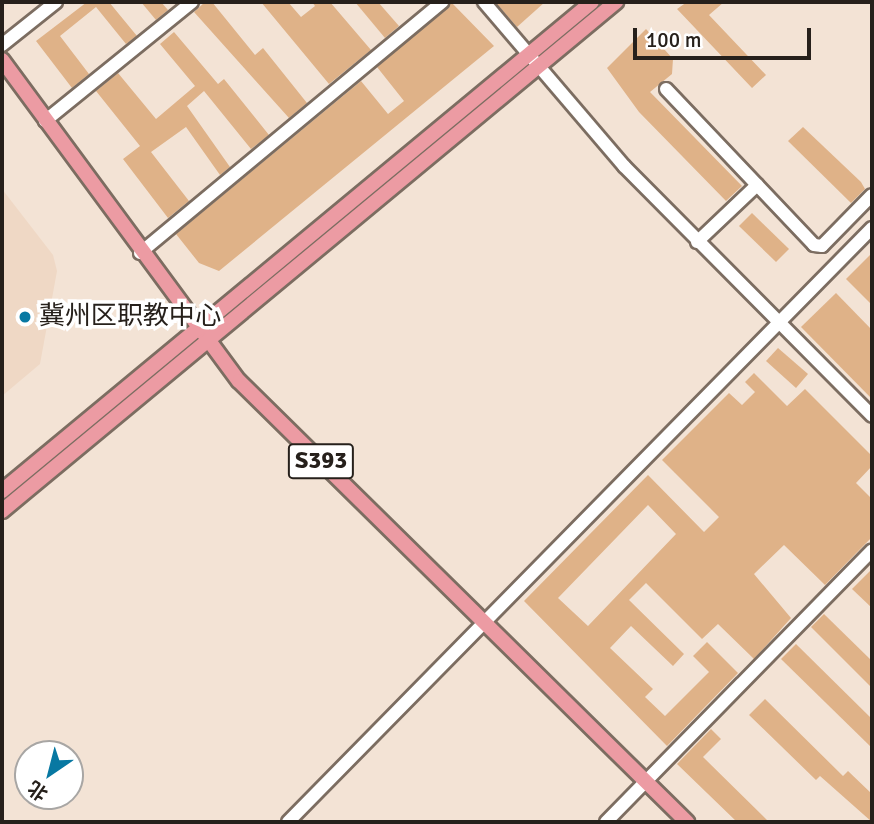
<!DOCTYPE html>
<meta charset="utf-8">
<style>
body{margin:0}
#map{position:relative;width:874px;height:824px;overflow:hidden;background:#f3e3d5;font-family:Signika,"Noto Sans SC",sans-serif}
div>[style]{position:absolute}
.built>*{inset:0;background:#efd8c5}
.building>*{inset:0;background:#dfb288}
.roads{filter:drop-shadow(2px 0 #7c6d61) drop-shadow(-2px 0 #7c6d61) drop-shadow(0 2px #7c6d61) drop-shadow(0 -2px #7c6d61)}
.minor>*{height:12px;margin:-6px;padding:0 6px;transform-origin:6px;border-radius:6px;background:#fff}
.major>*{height:14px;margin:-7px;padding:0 7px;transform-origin:7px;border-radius:7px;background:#ec9ba3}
.dots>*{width:19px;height:19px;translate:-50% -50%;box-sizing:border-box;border:4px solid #fff;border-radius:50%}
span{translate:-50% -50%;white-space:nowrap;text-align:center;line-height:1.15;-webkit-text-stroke:7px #fff;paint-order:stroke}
.shield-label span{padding:2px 5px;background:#fff;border:2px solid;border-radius:5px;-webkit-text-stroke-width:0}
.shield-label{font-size:24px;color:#26201b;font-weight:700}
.poi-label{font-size:26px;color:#26201b}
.left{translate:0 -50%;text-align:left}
.frame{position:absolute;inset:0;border:4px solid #26201b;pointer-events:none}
.north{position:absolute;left:14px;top:740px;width:70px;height:70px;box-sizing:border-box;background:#fff;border:2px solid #a8a6a4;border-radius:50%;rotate:215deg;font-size:19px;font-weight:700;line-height:28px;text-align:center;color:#26201b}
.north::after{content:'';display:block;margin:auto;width:24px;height:32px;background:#0878a2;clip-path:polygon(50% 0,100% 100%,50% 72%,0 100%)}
.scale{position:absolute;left:633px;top:28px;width:178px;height:32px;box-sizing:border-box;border:4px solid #26201b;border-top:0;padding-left:9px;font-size:21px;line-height:24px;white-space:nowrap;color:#26201b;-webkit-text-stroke:5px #fff;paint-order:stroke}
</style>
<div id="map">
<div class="built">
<i style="clip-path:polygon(2px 189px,53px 255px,57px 271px,40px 364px,2px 396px)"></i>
</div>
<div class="building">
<i style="clip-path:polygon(87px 2px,109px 2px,137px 36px,126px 44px,96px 7px,60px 36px,89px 74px,72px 88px,36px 41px)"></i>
<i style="clip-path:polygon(141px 2px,161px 2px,168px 10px,156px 20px)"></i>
<i style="clip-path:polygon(205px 2px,212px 2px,255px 55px,263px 48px,307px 103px,289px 118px,194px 12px)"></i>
<i style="clip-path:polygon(261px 2px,288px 2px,301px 17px,315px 6px,312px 2px,330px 2px,371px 50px,329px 84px)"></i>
<i style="clip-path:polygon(355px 2px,378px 2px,399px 26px,385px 38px)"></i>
<i style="clip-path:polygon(451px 2px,494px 46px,219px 271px,199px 263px,176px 234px,361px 81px,388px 114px,404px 101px,377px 67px)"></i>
<i style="clip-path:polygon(495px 2px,545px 2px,517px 27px)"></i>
<i style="clip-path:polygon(687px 2px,724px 2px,709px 15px,766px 75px,752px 88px,677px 9px)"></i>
<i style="clip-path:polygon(646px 29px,673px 59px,672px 74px,650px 92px,742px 186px,726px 201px,639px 112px,607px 68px)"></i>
<i style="clip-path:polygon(174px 32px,218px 84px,224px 79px,269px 135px,251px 149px,204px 91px,187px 106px,230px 167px,220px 175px,186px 127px,151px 152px,189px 201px,168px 218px,123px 159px,140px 146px,96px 91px,118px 73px,156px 119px,195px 86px,160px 44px)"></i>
<i style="clip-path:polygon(803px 127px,861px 182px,865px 189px,851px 203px,788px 141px)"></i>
<i style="clip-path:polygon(752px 213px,789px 249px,776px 262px,739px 226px)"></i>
<i style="clip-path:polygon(872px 253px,872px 305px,846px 279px)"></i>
<i style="clip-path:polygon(836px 293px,872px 330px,872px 399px,801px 327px)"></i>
<i style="clip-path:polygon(778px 348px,808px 374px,796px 388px,766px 361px)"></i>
<i style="clip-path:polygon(evenodd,754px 373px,787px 406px,805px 389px,872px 456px,872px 466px,856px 483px,872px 499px,872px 537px,825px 585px,784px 545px,754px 574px,791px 618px,754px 659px,718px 624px,702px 639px,646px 583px,629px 600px,684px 654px,673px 666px,631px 626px,610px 648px,653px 689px,645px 697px,665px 716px,709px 672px,693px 656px,707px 642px,738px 673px,667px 746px,524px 601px,648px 475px,704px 532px,719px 517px,662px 460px,729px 393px,742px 405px,755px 392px,745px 382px,754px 373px,648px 505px,676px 534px,588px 626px,558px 598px,648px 505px)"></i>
<i style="clip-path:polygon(872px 569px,872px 608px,852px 589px)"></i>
<i style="clip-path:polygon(824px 614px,872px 661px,872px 688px,811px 627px)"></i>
<i style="clip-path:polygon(796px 644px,872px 719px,872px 748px,781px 659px)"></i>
<i style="clip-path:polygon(765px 699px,843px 776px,848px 771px,872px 794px,872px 822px,820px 776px,816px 780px,749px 715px)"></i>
<i style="clip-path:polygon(711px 729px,721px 739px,703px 757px,769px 822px,737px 822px,677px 764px)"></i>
</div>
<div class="roads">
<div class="minor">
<i style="left:484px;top:2px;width:216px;rotate:49.5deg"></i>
<i style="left:624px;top:166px;width:352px;rotate:45.2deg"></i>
<i style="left:2px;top:45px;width:69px;rotate:-38.5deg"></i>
<i style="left:666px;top:89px;width:215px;rotate:46.5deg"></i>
<i style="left:814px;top:245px;width:8px;rotate:7deg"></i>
<i style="left:822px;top:246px;width:71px;rotate:-45.6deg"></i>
<i style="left:45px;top:121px;width:189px;rotate:-39deg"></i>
<i style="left:697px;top:242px;width:83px;rotate:-43.5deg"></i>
<i style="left:140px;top:253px;width:393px;rotate:-39.7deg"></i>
<i style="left:288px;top:822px;width:833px;rotate:-45.49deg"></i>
<i style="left:606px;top:822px;width:380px;rotate:-45.6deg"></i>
</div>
<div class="major">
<i style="left:2px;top:60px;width:399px;rotate:53.6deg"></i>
<i style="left:239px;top:381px;width:629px;rotate:44.55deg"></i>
<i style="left:2px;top:491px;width:766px;rotate:-39.65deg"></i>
<i style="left:2px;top:511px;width:798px;rotate:-39.66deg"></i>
</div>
</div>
<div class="dots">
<i style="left:25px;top:317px;background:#0878a2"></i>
</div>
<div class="shield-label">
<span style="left:321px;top:461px">S393</span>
</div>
<div class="poi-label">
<span class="left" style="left:39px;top:317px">冀州区职教中心</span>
</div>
<div class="frame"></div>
<div class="north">北</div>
<div class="scale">100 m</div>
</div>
